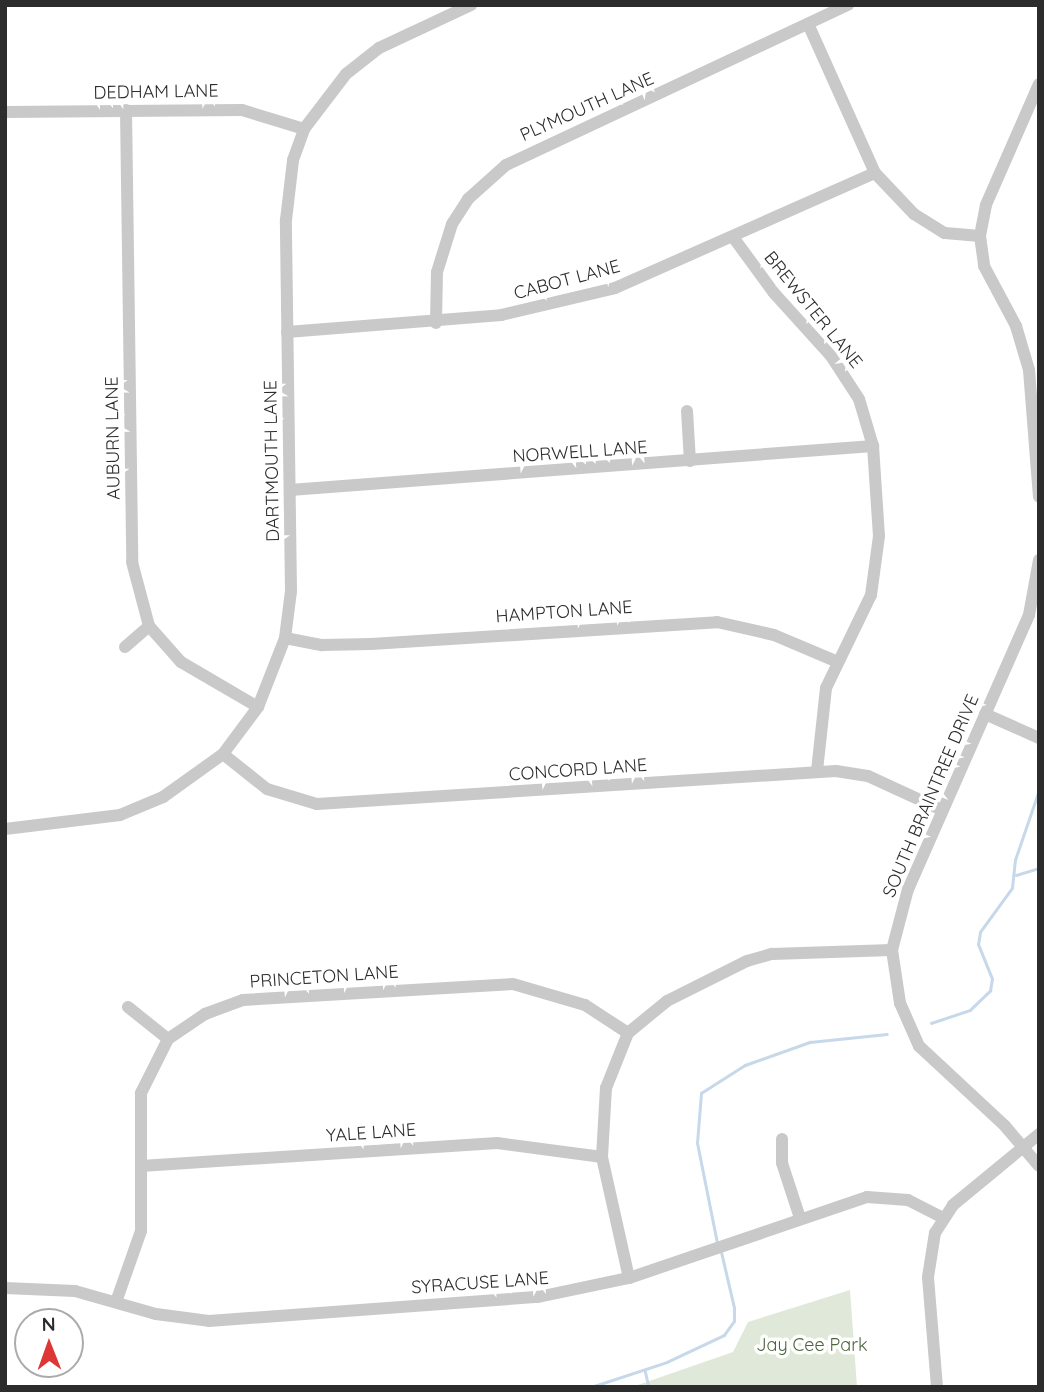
<!DOCTYPE html>
<style>
body{margin:0}
#map{position:relative;width:1044px;height:1392px;overflow:hidden;background:#fff;font-family:Quicksand,sans-serif}
div>[style]{position:absolute}
.green>*{inset:0;background:#e0e9d9}
.stream>*{height:2.5px;margin:-1.25px;padding:0 1.25px;transform-origin:1.25px;border-radius:1.25px;background:#c6d8e9}
.minor>*{height:12px;margin:-6px;padding:0 6px;transform-origin:6px;border-radius:6px;background:#c9c9c9}
span{translate:-50% -50%;white-space:nowrap;text-align:center;line-height:1.15;-webkit-text-stroke:7px #fff;paint-order:stroke}
.street-label{font-size:18px;color:#2c2c2c}
.park-label{font-size:18px;color:#4b653c}
.frame{position:absolute;inset:0;border:7px solid #2c2c2c;pointer-events:none}
.north{position:absolute;left:14px;top:1308px;width:70px;height:70px;box-sizing:border-box;background:#fff;border:2px solid #ababab;border-radius:50%;rotate:359deg;font-size:19px;font-weight:700;line-height:28px;text-align:center;color:#2c2c2c}
.north::after{content:'';display:block;margin:auto;width:24px;height:32px;background:#dd3634;clip-path:polygon(50% 0,100% 100%,50% 72%,0 100%)}
</style>
<div id="map">
<div class="green">
<i style="clip-path:polygon(850px 1290px,857px 1387px,632px 1387px,733px 1352px,748px 1322px)"></i>
</div>
<div class="stream">
<i style="left:1016px;top:875px;width:24px;rotate:-17deg"></i>
<i style="left:931px;top:1023px;width:41px;rotate:-18.4deg"></i>
<i style="left:970px;top:1010px;width:28px;rotate:-44deg"></i>
<i style="left:990px;top:991px;width:12px;rotate:-81deg"></i>
<i style="left:992px;top:979px;width:37px;rotate:-112deg"></i>
<i style="left:978px;top:945px;width:13px;rotate:-81deg"></i>
<i style="left:980px;top:932px;width:54px;rotate:-54deg"></i>
<i style="left:1012px;top:888px;width:28px;rotate:-84deg"></i>
<i style="left:1015px;top:860px;width:74px;rotate:-71.1deg"></i>
<i style="left:717px;top:1243px;width:102px;rotate:-101.3deg"></i>
<i style="left:697px;top:1143px;width:50px;rotate:-85.4deg"></i>
<i style="left:701px;top:1093px;width:52px;rotate:-32.5deg"></i>
<i style="left:745px;top:1065px;width:69px;rotate:-19.5deg"></i>
<i style="left:810px;top:1042px;width:77px;rotate:-5.9deg"></i>
<i style="left:645px;top:1370px;width:17px;rotate:77deg"></i>
<i style="left:591px;top:1387px;width:80px;rotate:-18.2deg"></i>
<i style="left:667px;top:1362px;width:63px;rotate:-25.3deg"></i>
<i style="left:724px;top:1335px;width:17px;rotate:-54deg"></i>
<i style="left:734px;top:1321px;width:13px;rotate:-90deg"></i>
<i style="left:734px;top:1308px;width:57px;rotate:-103.1deg"></i>
</div>
<div class="minor">
<i style="left:809px;top:26px;width:161px;rotate:65.8deg"></i>
<i style="left:875px;top:173px;width:57px;rotate:46.4deg"></i>
<i style="left:914px;top:214px;width:36px;rotate:32deg"></i>
<i style="left:945px;top:233px;width:35px;rotate:5deg"></i>
<i style="left:1039px;top:84px;width:132px;rotate:113.7deg"></i>
<i style="left:986px;top:205px;width:32px;rotate:101deg"></i>
<i style="left:980px;top:236px;width:30px;rotate:82deg"></i>
<i style="left:984px;top:266px;width:68px;rotate:61.9deg"></i>
<i style="left:1016px;top:326px;width:46px;rotate:73.5deg"></i>
<i style="left:1029px;top:370px;width:127px;rotate:85.5deg"></i>
<i style="left:126px;top:110px;width:452px;rotate:89.2deg"></i>
<i style="left:132px;top:562px;width:66px;rotate:75.1deg"></i>
<i style="left:149px;top:626px;width:48px;rotate:48.4deg"></i>
<i style="left:181px;top:662px;width:89px;rotate:30.3deg"></i>
<i style="left:5px;top:112px;width:237px;rotate:-0.5deg"></i>
<i style="left:242px;top:110px;width:65px;rotate:17deg"></i>
<i style="left:733px;top:237px;width:69px;rotate:53.8deg"></i>
<i style="left:774px;top:293px;width:85px;rotate:47.9deg"></i>
<i style="left:831px;top:356px;width:51px;rotate:56.9deg"></i>
<i style="left:859px;top:399px;width:49px;rotate:73.4deg"></i>
<i style="left:873px;top:446px;width:90px;rotate:86.2deg"></i>
<i style="left:879px;top:536px;width:60px;rotate:97.7deg"></i>
<i style="left:871px;top:595px;width:103px;rotate:115.8deg"></i>
<i style="left:826px;top:688px;width:83px;rotate:96.2deg"></i>
<i style="left:436px;top:323px;width:51px;rotate:-88.9deg"></i>
<i style="left:437px;top:272px;width:50px;rotate:-72.6deg"></i>
<i style="left:452px;top:224px;width:30px;rotate:-57deg"></i>
<i style="left:468px;top:199px;width:51px;rotate:-41.8deg"></i>
<i style="left:506px;top:165px;width:378px;rotate:-25.1deg"></i>
<i style="left:287px;top:332px;width:215px;rotate:-4.5deg"></i>
<i style="left:501px;top:315px;width:117px;rotate:-13.3deg"></i>
<i style="left:615px;top:288px;width:284px;rotate:-23.9deg"></i>
<i style="left:687px;top:411px;width:50px;rotate:86.6deg"></i>
<i style="left:290px;top:490px;width:585px;rotate:-4.32deg"></i>
<i style="left:1039px;top:560px;width:56px;rotate:100.3deg"></i>
<i style="left:1029px;top:615px;width:300px;rotate:113.8deg"></i>
<i style="left:908px;top:889px;width:63px;rotate:104.7deg"></i>
<i style="left:892px;top:950px;width:54px;rotate:81.4deg"></i>
<i style="left:900px;top:1003px;width:47px;rotate:66.2deg"></i>
<i style="left:919px;top:1046px;width:117px;rotate:42.9deg"></i>
<i style="left:1005px;top:1126px;width:52px;rotate:49.6deg"></i>
<i style="left:285px;top:638px;width:38px;rotate:11deg"></i>
<i style="left:322px;top:645px;width:49px;rotate:-1.2deg"></i>
<i style="left:371px;top:644px;width:347px;rotate:-3.6deg"></i>
<i style="left:717px;top:622px;width:58px;rotate:12.8deg"></i>
<i style="left:774px;top:635px;width:69px;rotate:22.9deg"></i>
<i style="left:125px;top:647px;width:32px;rotate:-41deg"></i>
<i style="left:985px;top:714px;width:59px;rotate:24deg"></i>
<i style="left:223px;top:754px;width:56px;rotate:38.5deg"></i>
<i style="left:267px;top:789px;width:52px;rotate:16.7deg"></i>
<i style="left:317px;top:804px;width:520px;rotate:-3.64deg"></i>
<i style="left:836px;top:771px;width:32px;rotate:9deg"></i>
<i style="left:868px;top:776px;width:81px;rotate:24.7deg"></i>
<i style="left:5px;top:829px;width:116px;rotate:-6.9deg"></i>
<i style="left:120px;top:815px;width:47px;rotate:-22.7deg"></i>
<i style="left:163px;top:797px;width:74px;rotate:-35.6deg"></i>
<i style="left:223px;top:754px;width:59px;rotate:-53.3deg"></i>
<i style="left:258px;top:707px;width:74px;rotate:-68.6deg"></i>
<i style="left:285px;top:638px;width:47px;rotate:-82.7deg"></i>
<i style="left:291px;top:591px;width:371px;rotate:-90.8deg"></i>
<i style="left:286px;top:220px;width:60px;rotate:-83.3deg"></i>
<i style="left:293px;top:160px;width:33px;rotate:-70deg"></i>
<i style="left:304px;top:129px;width:69px;rotate:-52.6deg"></i>
<i style="left:346px;top:74px;width:42px;rotate:-38.2deg"></i>
<i style="left:379px;top:48px;width:102px;rotate:-25.1deg"></i>
<i style="left:128px;top:1007px;width:51px;rotate:38.7deg"></i>
<i style="left:782px;top:1139px;width:24px;rotate:90deg"></i>
<i style="left:782px;top:1163px;width:58px;rotate:71.9deg"></i>
<i style="left:141px;top:1166px;width:357px;rotate:-3.7deg"></i>
<i style="left:497px;top:1143px;width:106px;rotate:7.6deg"></i>
<i style="left:629px;top:1278px;width:124px;rotate:-102.6deg"></i>
<i style="left:602px;top:1157px;width:69px;rotate:-86.7deg"></i>
<i style="left:606px;top:1088px;width:59px;rotate:-68.2deg"></i>
<i style="left:628px;top:1033px;width:50px;rotate:-39.4deg"></i>
<i style="left:667px;top:1001px;width:89px;rotate:-26.6deg"></i>
<i style="left:747px;top:961px;width:26px;rotate:-16deg"></i>
<i style="left:772px;top:954px;width:120px;rotate:-1.9deg"></i>
<i style="left:5px;top:1288px;width:70px;rotate:2.5deg"></i>
<i style="left:75px;top:1291px;width:84px;rotate:15.9deg"></i>
<i style="left:156px;top:1314px;width:53px;rotate:7.5deg"></i>
<i style="left:209px;top:1321px;width:330px;rotate:-4.2deg"></i>
<i style="left:538px;top:1297px;width:93px;rotate:-11.8deg"></i>
<i style="left:629px;top:1278px;width:251px;rotate:-18.8deg"></i>
<i style="left:867px;top:1197px;width:41px;rotate:4.2deg"></i>
<i style="left:908px;top:1200px;width:38px;rotate:27deg"></i>
<i style="left:116px;top:1302px;width:75px;rotate:-70.6deg"></i>
<i style="left:141px;top:1231px;width:138px;rotate:-90deg"></i>
<i style="left:141px;top:1093px;width:60px;rotate:-63.4deg"></i>
<i style="left:168px;top:1039px;width:45px;rotate:-34deg"></i>
<i style="left:205px;top:1014px;width:40px;rotate:-20.2deg"></i>
<i style="left:243px;top:1000px;width:270px;rotate:-3.4deg"></i>
<i style="left:513px;top:984px;width:75px;rotate:16.3deg"></i>
<i style="left:585px;top:1005px;width:51px;rotate:33.1deg"></i>
<i style="left:937px;top:1387px;width:110px;rotate:-94.7deg"></i>
<i style="left:928px;top:1277px;width:45px;rotate:-81deg"></i>
<i style="left:935px;top:1233px;width:33px;rotate:-57deg"></i>
<i style="left:953px;top:1205px;width:112px;rotate:-39.5deg"></i>
</div>
<div class="street-label">
<span style="left:156px;top:92px;rotate:-1deg">DEDHAM LANE</span>
<span style="left:587px;top:107px;rotate:-24deg">PLYMOUTH LANE</span>
<span style="left:567px;top:280px;rotate:-15deg">CABOT LANE</span>
<span style="left:813px;top:310px;rotate:51deg">BREWSTER LANE</span>
<span style="left:113px;top:438px;rotate:-91deg">AUBURN LANE</span>
<span style="left:580px;top:452px;rotate:-4deg">NORWELL LANE</span>
<span style="left:272px;top:461px;rotate:-91deg">DARTMOUTH LANE</span>
<span style="left:564px;top:612px;rotate:-4deg">HAMPTON LANE</span>
<span style="left:578px;top:770px;rotate:-4deg">CONCORD LANE</span>
<span style="left:931px;top:796px;rotate:-67deg">SOUTH BRAINTREE DRIVE</span>
<span style="left:324px;top:977px;rotate:-4deg">PRINCETON LANE</span>
<span style="left:371px;top:1133px;rotate:-4deg">YALE LANE</span>
<span style="left:480px;top:1283px;rotate:-4deg">SYRACUSE LANE</span>
</div>
<div class="park-label">
<span style="left:812px;top:1345px">Jay Cee Park</span>
</div>
<div class="frame"></div>
<div class="north">N</div>
</div>
